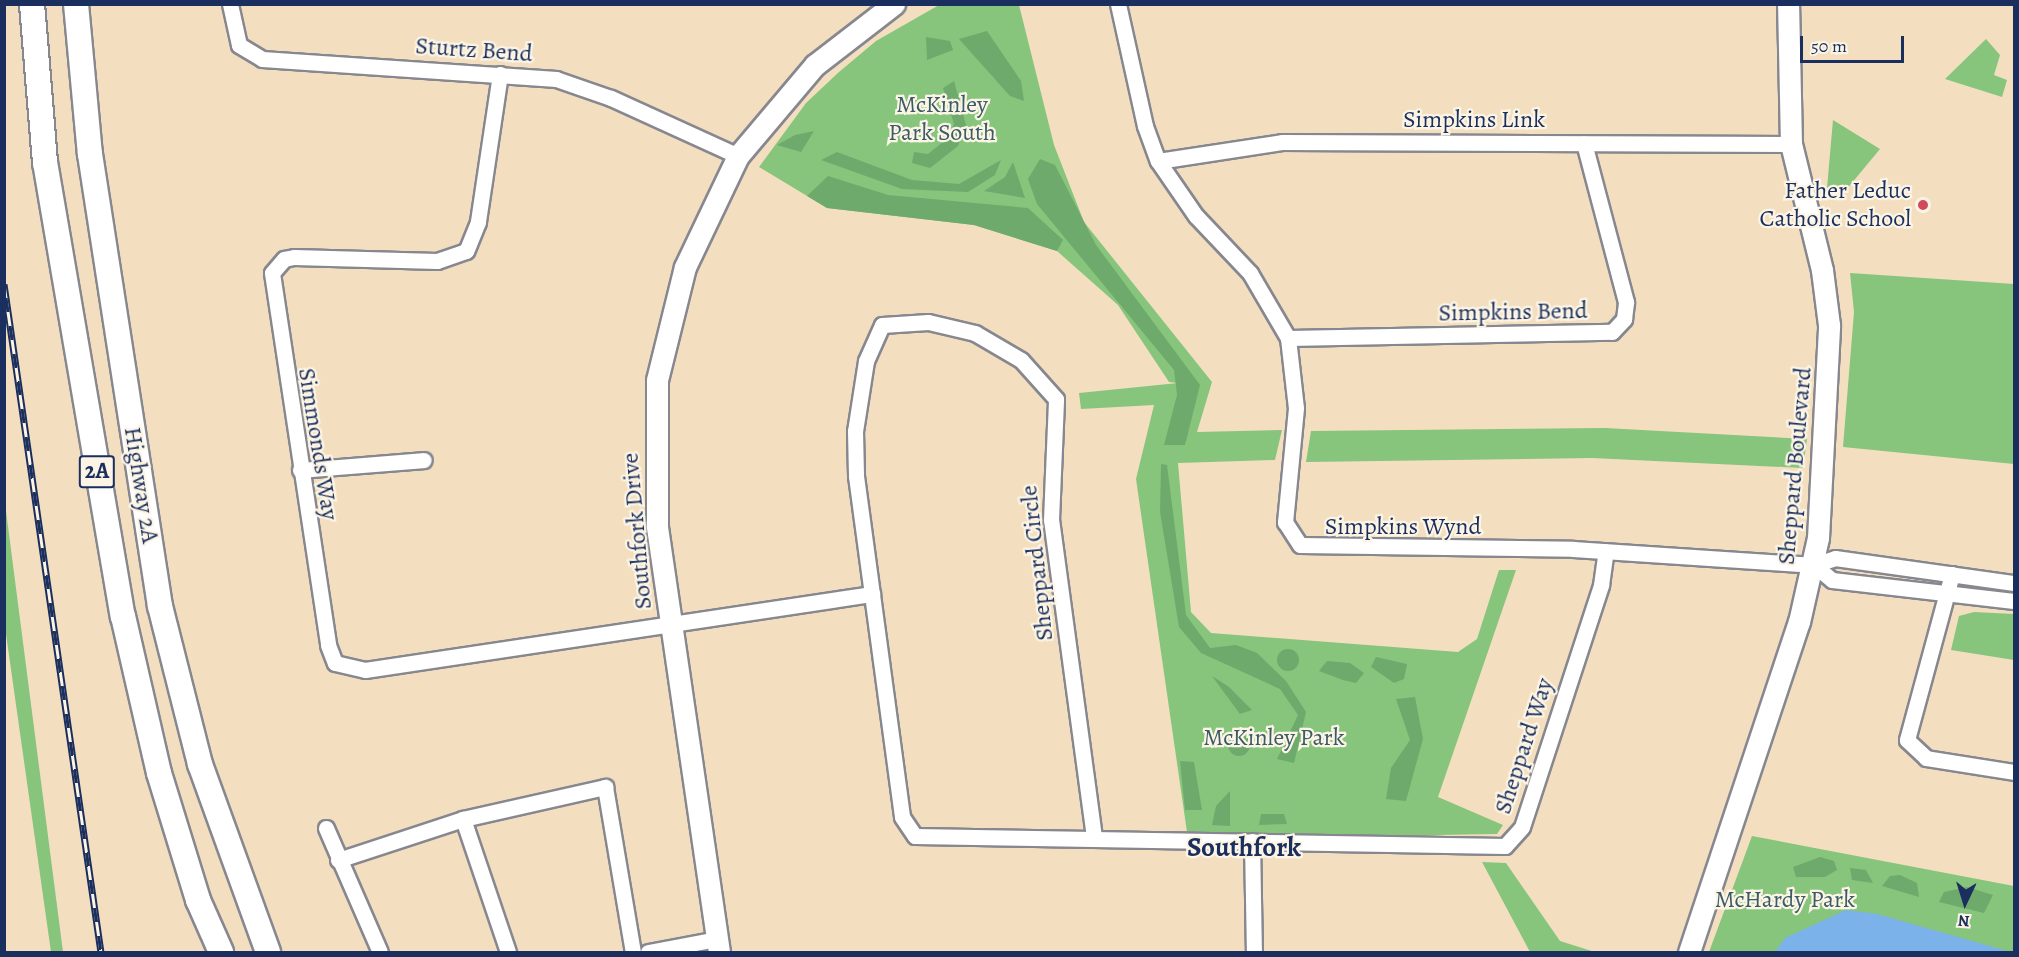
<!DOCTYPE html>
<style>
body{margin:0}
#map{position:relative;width:2019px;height:957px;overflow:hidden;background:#f3dfc0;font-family:Alegreya,serif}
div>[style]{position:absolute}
.green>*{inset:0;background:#87c57c}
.forest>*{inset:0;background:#6daa6c}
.round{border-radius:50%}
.water>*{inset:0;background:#7ab2e9}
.roads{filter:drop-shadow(2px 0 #87878f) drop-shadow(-2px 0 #87878f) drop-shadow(0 2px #87878f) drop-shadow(0 -2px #87878f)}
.street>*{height:15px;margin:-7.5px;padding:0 7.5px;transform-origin:7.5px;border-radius:7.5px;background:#fff}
.secondary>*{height:21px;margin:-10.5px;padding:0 10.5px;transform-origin:10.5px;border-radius:10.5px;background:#fff}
.primary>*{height:24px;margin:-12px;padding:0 12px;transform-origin:12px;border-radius:12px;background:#fff}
.rail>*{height:7px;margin-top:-3.5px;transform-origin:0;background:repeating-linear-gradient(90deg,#fcf5e5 0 14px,#1b2f5e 0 28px);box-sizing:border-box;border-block:2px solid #1b2f5e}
.dots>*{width:16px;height:16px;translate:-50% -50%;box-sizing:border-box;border:3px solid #fcf5e5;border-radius:50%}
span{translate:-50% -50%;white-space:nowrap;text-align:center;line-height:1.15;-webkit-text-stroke:4.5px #fcf5e5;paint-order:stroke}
.shield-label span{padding:2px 4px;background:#fcf5e5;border:2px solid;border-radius:4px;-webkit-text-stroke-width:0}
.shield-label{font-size:22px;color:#1b2f5e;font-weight:700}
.street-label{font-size:24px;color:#1b2f5e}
.park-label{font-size:24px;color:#3b5c67}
.poi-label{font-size:24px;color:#1b2f5e}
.right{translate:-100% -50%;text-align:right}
.quarter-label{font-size:27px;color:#1b2f5e;font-weight:700}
.frame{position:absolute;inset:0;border:6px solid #1b2f5e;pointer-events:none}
.north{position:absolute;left:1935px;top:873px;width:60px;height:60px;-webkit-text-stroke:4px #fcf5e5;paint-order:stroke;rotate:184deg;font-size:16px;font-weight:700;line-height:24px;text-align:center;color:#1b2f5e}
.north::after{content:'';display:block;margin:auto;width:21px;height:27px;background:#1b2f5e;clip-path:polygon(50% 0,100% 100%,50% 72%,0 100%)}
.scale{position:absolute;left:1800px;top:36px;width:104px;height:27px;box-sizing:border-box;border:3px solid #1b2f5e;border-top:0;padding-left:8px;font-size:18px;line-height:21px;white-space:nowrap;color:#1b2f5e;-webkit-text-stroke:4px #fcf5e5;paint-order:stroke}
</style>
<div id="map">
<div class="green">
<i style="clip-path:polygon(939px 5px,1019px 5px,1054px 145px,1084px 222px,1212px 382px,1197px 432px,1282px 430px,1275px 460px,1178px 463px,1191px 612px,1211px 633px,1458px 652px,1477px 639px,1499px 570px,1516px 570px,1438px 797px,1503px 825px,1497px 834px,1188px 839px,1136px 479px,1154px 405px,1081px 409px,1079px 393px,1178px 383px,1169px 382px,1118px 305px,1057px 251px,974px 225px,827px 208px,759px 167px,806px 103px,839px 72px,876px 41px)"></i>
<i style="clip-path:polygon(1986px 39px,2000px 55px,1994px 75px,2007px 80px,2002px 97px,1945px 79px)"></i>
<i style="clip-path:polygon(1833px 120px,1880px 149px,1841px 196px,1827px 188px)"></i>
<i style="clip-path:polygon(1850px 273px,2014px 284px,2014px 464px,1843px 447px,1854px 312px)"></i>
<i style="clip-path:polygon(1605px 428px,1807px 439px,1803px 468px,1592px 458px,1306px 462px,1311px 431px)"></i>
<i style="clip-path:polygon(5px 503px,63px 952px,51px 952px,5px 627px)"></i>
<i style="clip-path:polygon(1974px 612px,2014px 614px,2014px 660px,1951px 650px,1959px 616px)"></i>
<i style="clip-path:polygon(1752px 836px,2014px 886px,2014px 952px,1709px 952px)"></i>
<i style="clip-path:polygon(1482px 862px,1506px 863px,1560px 941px,1595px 952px,1530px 952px)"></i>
</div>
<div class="forest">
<i style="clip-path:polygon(987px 31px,1021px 81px,1024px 101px,1010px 96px,959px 39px)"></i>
<i style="clip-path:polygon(926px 37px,950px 41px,953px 50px,927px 60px)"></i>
<i style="clip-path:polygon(954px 81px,966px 125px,958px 146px,930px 168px,912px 163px,914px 152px,928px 154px,949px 137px,954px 124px,943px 88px)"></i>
<i style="clip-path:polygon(814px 131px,801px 152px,777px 145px,795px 135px)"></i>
<i style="clip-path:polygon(837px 152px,912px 180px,959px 184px,1001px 160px,995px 175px,968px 192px,902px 189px,821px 160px)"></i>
<i style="clip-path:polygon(1040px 159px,1055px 165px,1096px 245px,1200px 385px,1185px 445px,1164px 445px,1177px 395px,1174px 370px,1037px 204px,1028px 179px)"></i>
<i style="clip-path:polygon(1013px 162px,1025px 198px,984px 191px,1005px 177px)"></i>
<i style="clip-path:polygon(828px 176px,888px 195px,1028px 208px,1063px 240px,1057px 251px,974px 225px,827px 208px,807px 196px)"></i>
<i style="clip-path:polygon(1161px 464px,1167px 465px,1186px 615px,1210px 648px,1236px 645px,1257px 653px,1286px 681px,1306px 712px,1294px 763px,1277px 759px,1298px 715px,1280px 689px,1201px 653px,1179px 627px,1160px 512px)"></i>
<i class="round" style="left:1277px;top:649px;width:22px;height:22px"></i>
<i style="clip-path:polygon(1376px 657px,1407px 664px,1404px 679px,1394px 683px,1371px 667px)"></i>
<i style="clip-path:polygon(1327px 661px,1350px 663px,1364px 673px,1356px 683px,1343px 680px,1319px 671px)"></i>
<i style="clip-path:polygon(1212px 676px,1229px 687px,1252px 710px,1240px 714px)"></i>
<i style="clip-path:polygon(1415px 697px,1423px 739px,1406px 801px,1386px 799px,1391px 768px,1410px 740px,1396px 699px)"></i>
<i class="round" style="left:1228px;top:734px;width:22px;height:22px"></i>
<i style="clip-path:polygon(1180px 761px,1194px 762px,1202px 810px,1185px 810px)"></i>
<i style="clip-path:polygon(1230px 791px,1230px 826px,1212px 825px,1216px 806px)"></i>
<i style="clip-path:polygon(1261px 814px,1284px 814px,1287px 824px,1259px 825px)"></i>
<i style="clip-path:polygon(1820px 857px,1834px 861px,1837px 870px,1825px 877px,1796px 877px,1793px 867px)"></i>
<i style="clip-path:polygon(1850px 868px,1866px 870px,1873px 883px,1852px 880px)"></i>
<i style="clip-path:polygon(1900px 875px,1917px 883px,1919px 897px,1882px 886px,1890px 876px)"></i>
<i style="clip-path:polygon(1967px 887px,1993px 895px,1984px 913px,1939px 902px,1944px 892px)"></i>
</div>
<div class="water">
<i style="clip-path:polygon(1846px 910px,1877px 914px,2011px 952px,1775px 952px,1785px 938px)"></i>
</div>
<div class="roads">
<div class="street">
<i style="left:230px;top:4px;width:42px;rotate:77.6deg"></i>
<i style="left:239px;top:45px;width:27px;rotate:31deg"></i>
<i style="left:262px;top:59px;width:295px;rotate:3.9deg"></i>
<i style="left:556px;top:79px;width:58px;rotate:19.1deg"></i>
<i style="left:611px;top:98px;width:140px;rotate:24.5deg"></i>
<i style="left:1118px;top:4px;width:125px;rotate:77.5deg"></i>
<i style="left:1145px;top:126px;width:37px;rotate:70deg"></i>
<i style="left:1158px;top:161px;width:67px;rotate:55.4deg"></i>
<i style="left:1196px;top:216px;width:79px;rotate:46.5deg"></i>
<i style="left:1250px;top:273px;width:75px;rotate:59.7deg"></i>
<i style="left:1288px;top:338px;width:70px;rotate:83.5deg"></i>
<i style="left:1296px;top:408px;width:115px;rotate:95.5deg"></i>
<i style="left:1285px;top:522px;width:27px;rotate:57deg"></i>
<i style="left:1300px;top:545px;width:273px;rotate:0.8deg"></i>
<i style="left:1573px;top:549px;width:242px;rotate:3.8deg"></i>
<i style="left:1814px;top:565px;width:22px;rotate:-18deg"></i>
<i style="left:1835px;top:558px;width:181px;rotate:8deg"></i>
<i style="left:500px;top:74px;width:150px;rotate:98.5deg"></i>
<i style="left:478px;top:222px;width:31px;rotate:112deg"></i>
<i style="left:466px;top:251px;width:31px;rotate:161deg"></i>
<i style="left:437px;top:261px;width:143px;rotate:-178.4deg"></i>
<i style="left:294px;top:257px;width:10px;rotate:169deg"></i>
<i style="left:284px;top:259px;width:18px;rotate:131deg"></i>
<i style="left:272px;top:273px;width:376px;rotate:81.4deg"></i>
<i style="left:328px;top:645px;width:19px;rotate:69deg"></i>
<i style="left:335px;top:663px;width:31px;rotate:13deg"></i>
<i style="left:365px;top:670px;width:513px;rotate:-8.53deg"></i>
<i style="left:1158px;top:161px;width:125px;rotate:-8.7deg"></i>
<i style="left:1282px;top:142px;width:509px;rotate:0.23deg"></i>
<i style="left:1288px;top:338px;width:324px;rotate:-1.1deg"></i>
<i style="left:1612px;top:332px;width:18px;rotate:-47deg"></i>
<i style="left:1624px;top:319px;width:17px;rotate:-83deg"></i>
<i style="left:1626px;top:302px;width:164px;rotate:-104.8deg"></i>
<i style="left:300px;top:470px;width:124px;rotate:-4.6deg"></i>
<i style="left:1814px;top:565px;width:23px;rotate:40deg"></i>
<i style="left:1832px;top:580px;width:183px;rotate:6.6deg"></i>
<i style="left:1952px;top:574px;width:172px;rotate:105.2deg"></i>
<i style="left:1907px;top:740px;width:26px;rotate:43deg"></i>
<i style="left:1926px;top:758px;width:89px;rotate:9deg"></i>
<i style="left:463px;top:819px;width:140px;rotate:71.3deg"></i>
<i style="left:326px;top:828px;width:135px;rotate:66.5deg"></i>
<i style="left:1094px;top:837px;width:320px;rotate:-97.7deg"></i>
<i style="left:1051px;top:520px;width:121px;rotate:-87.6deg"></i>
<i style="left:1056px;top:399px;width:52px;rotate:-131.9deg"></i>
<i style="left:1021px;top:360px;width:53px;rotate:-149.6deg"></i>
<i style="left:975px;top:333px;width:48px;rotate:-166.8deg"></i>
<i style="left:928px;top:322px;width:46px;rotate:176.3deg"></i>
<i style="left:882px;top:325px;width:39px;rotate:114deg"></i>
<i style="left:866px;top:361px;width:71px;rotate:98.9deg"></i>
<i style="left:855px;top:431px;width:45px;rotate:88.7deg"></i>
<i style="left:856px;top:476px;width:344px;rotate:82.3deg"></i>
<i style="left:902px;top:817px;width:23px;rotate:56deg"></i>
<i style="left:915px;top:836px;width:590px;rotate:0.97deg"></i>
<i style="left:1505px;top:846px;width:25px;rotate:-48deg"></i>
<i style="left:1522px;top:827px;width:255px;rotate:-71.9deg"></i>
<i style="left:1601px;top:585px;width:34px;rotate:-82deg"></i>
<i style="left:1252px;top:841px;width:111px;rotate:89deg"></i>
<i style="left:338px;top:860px;width:132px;rotate:-18.2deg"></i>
<i style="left:463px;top:819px;width:146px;rotate:-12.7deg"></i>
<i style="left:605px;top:787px;width:167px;rotate:80.4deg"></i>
<i style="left:648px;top:952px;width:70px;rotate:-10.7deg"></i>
</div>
<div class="secondary">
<i style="left:719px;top:952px;width:431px;rotate:-98.3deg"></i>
<i style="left:657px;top:525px;width:145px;rotate:-90deg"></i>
<i style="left:657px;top:380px;width:116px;rotate:-76.1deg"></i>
<i style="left:685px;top:267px;width:123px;rotate:-64.5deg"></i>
<i style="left:738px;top:156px;width:119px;rotate:-49.8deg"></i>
<i style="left:815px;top:65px;width:100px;rotate:-37.7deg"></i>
<i style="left:1689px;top:952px;width:348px;rotate:-71.6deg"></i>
<i style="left:1799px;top:622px;width:86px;rotate:-77.3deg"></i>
<i style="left:1818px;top:538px;width:213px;rotate:-87deg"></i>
<i style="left:1829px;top:325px;width:55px;rotate:-97.3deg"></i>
<i style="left:1822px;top:270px;width:130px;rotate:-103.8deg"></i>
<i style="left:1791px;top:144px;width:140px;rotate:-91.2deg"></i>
</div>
<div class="primary">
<i style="left:32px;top:4px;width:159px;rotate:85.3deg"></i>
<i style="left:45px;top:162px;width:461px;rotate:80.3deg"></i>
<i style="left:123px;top:616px;width:161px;rotate:77.1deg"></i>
<i style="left:159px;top:773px;width:133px;rotate:72.9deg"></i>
<i style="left:198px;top:900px;width:57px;rotate:66.1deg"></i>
<i style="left:76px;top:4px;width:151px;rotate:84.7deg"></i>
<i style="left:90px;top:154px;width:457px;rotate:81.2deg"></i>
<i style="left:160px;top:606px;width:163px;rotate:75.8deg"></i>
<i style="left:200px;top:764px;width:200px;rotate:70.1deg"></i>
</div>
</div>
<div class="rail">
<i style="left:4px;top:284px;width:675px;rotate:81.74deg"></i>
</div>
<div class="dots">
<i style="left:1923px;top:205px;background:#d1495b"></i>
</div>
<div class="shield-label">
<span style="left:97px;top:472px">2A</span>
</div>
<div class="street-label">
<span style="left:474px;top:50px;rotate:4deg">Sturtz Bend</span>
<span style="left:1474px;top:120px">Simpkins Link</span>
<span style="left:1513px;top:312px;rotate:-1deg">Simpkins Bend</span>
<span style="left:318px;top:444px;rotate:81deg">Simmonds Way</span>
<span style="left:1795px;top:466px;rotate:-85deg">Sheppard Boulevard</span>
<span style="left:141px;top:485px;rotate:81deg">Highway 2A</span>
<span style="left:1403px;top:527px">Simpkins Wynd</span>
<span style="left:637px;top:531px;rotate:-95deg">Southfork Drive</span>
<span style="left:1037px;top:563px;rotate:-96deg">Sheppard Circle</span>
<span style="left:1524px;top:746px;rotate:-72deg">Sheppard Way</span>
</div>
<div class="park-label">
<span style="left:942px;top:119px">McKinley<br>Park South</span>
<span style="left:1274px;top:738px">McKinley Park</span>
<span style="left:1785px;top:900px">McHardy Park</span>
</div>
<div class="poi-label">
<span class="right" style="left:1911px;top:205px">Father Leduc<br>Catholic School</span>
</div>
<div class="quarter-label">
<span style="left:1244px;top:848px">Southfork</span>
</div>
<div class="frame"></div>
<div class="north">N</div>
<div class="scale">50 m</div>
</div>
